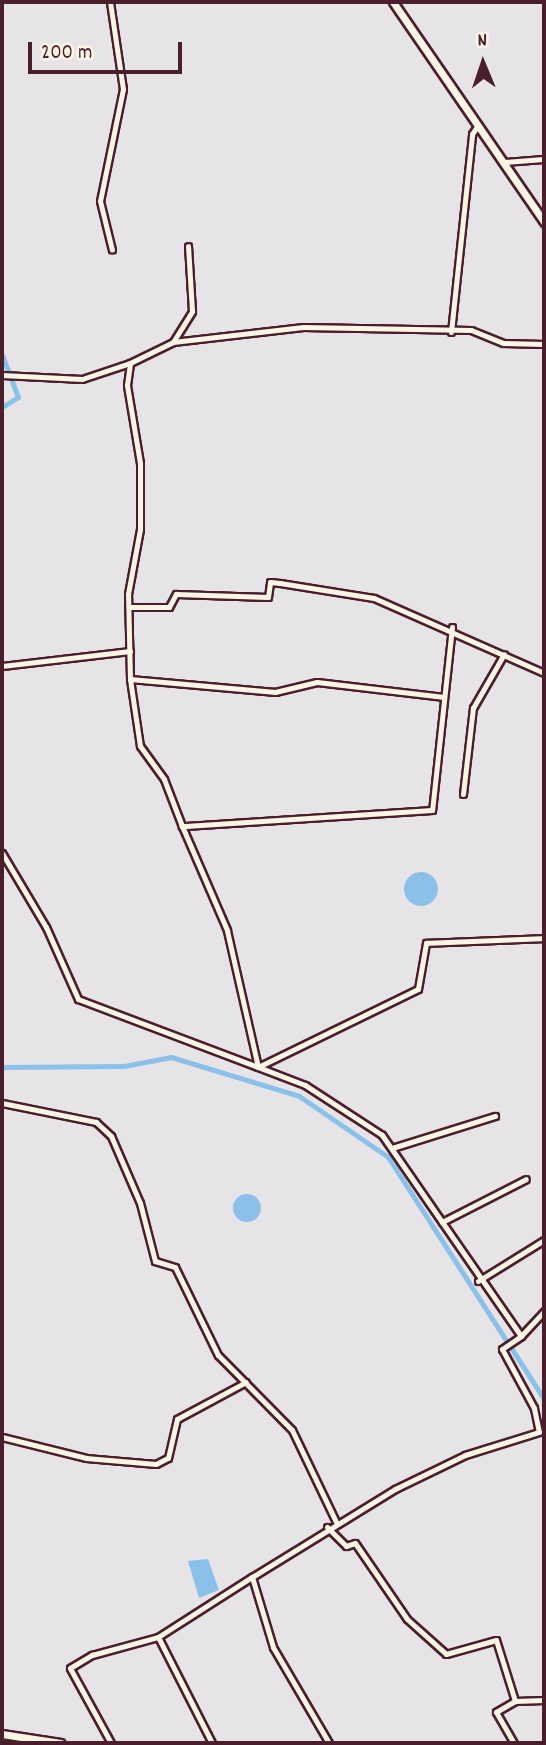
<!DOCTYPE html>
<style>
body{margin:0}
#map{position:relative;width:546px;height:1745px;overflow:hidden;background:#e7e4e8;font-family:Dekko,sans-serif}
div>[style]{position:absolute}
.water>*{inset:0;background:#8bc1e9}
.round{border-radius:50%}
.canal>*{height:5px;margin:-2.5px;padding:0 2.5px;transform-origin:2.5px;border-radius:2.5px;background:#8bc1e9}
.roads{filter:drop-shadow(2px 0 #4a1f2b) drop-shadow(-2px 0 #4a1f2b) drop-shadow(0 2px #4a1f2b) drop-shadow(0 -2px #4a1f2b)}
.minor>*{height:5px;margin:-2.5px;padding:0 2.5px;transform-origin:2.5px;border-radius:2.5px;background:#fcf5e5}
.major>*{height:7px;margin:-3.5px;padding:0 3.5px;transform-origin:3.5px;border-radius:3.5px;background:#fcf5e5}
span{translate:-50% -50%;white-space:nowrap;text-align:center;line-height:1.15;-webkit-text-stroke:7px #fcf5e5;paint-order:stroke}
.frame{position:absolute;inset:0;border:4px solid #4a1f2b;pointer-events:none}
.north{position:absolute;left:448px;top:28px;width:70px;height:70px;-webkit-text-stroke:5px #fcf5e5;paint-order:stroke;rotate:358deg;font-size:19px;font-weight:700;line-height:28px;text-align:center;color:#4a1f2b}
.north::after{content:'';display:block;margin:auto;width:24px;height:32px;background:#4a1f2b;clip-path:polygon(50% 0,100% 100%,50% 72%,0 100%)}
.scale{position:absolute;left:28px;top:42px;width:154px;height:32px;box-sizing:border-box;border:4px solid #4a1f2b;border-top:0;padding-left:9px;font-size:21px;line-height:24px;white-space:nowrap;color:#4a1f2b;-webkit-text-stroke:5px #fcf5e5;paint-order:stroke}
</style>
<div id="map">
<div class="water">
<i class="round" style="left:404px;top:872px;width:34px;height:34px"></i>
<i class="round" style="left:233px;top:1194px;width:28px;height:28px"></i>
<i style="clip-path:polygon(208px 1559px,219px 1590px,199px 1598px,188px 1561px)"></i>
</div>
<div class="canal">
<i style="left:2px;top:355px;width:45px;rotate:69.1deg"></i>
<i style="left:18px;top:397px;width:19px;rotate:148deg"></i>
<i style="left:2px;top:1067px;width:122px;rotate:-0.5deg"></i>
<i style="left:124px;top:1066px;width:48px;rotate:-10.8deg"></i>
<i style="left:171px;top:1057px;width:134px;rotate:16.9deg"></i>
<i style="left:299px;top:1096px;width:108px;rotate:34.4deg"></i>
<i style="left:388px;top:1157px;width:288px;rotate:57.2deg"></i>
</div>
<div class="roads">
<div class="minor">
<i style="left:110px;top:2px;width:88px;rotate:81.5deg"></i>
<i style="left:123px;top:89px;width:114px;rotate:101.6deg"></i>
<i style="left:100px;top:201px;width:50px;rotate:76.2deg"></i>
<i style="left:504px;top:162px;width:40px;rotate:-4.3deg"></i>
<i style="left:451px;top:332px;width:199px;rotate:-83.9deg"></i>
<i style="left:472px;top:134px;width:11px;rotate:-56deg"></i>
<i style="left:173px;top:342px;width:36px;rotate:-58deg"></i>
<i style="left:192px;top:311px;width:65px;rotate:-93.5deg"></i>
<i style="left:2px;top:375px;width:80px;rotate:2.9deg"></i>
<i style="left:82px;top:379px;width:51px;rotate:-18.4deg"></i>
<i style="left:129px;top:607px;width:40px"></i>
<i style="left:169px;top:607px;width:15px;rotate:-62deg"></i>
<i style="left:176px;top:594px;width:92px;rotate:1.9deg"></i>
<i style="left:268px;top:597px;width:15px;rotate:-82deg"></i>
<i style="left:270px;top:582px;width:10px;rotate:6deg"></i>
<i style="left:280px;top:583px;width:95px;rotate:9.1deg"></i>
<i style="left:374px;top:598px;width:186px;rotate:23.8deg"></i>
<i style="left:452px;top:627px;width:184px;rotate:96.2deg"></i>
<i style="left:432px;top:810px;width:251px;rotate:176.3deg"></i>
<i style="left:182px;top:826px;width:50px;rotate:-111deg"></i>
<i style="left:164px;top:779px;width:41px;rotate:-126deg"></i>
<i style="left:140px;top:746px;width:68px;rotate:-98.5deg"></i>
<i style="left:130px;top:679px;width:85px;rotate:-91.3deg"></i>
<i style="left:128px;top:594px;width:66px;rotate:-79.5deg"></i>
<i style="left:140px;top:529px;width:66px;rotate:-90deg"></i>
<i style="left:140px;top:463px;width:79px;rotate:-99.5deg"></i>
<i style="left:127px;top:385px;width:22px;rotate:-82deg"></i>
<i style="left:130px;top:363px;width:48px;rotate:-26deg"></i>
<i style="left:173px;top:342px;width:131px;rotate:-6.6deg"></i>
<i style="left:303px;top:327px;width:168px;rotate:1deg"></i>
<i style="left:471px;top:330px;width:35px;rotate:22deg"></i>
<i style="left:504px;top:343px;width:40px;rotate:1.4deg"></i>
<i style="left:2px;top:666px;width:129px;rotate:-6.7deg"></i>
<i style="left:130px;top:679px;width:146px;rotate:5.1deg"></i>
<i style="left:275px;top:692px;width:43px;rotate:-13.4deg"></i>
<i style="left:317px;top:682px;width:128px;rotate:6.7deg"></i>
<i style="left:463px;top:794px;width:87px;rotate:-83.4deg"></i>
<i style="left:473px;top:708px;width:62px;rotate:-60.1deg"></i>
<i style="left:2px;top:853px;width:86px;rotate:59.3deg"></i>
<i style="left:46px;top:927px;width:79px;rotate:66deg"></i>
<i style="left:78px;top:999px;width:192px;rotate:20.7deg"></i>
<i style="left:258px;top:1067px;width:140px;rotate:-102.8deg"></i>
<i style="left:227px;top:930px;width:113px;rotate:-113.4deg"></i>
<i style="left:2px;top:1103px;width:96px;rotate:11.4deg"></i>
<i style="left:96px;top:1122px;width:21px;rotate:43deg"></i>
<i style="left:111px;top:1136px;width:73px;rotate:66.6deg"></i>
<i style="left:140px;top:1203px;width:60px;rotate:75.5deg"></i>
<i style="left:155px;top:1261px;width:21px;rotate:17deg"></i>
<i style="left:175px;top:1267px;width:98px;rotate:64deg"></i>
<i style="left:218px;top:1355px;width:105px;rotate:45.4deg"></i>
<i style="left:292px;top:1430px;width:102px;rotate:64.4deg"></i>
<i style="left:392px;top:1148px;width:108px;rotate:-17.3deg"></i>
<i style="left:442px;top:1222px;width:106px;rotate:-124.6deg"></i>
<i style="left:382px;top:1135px;width:92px;rotate:-147deg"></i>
<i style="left:305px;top:1085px;width:50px;rotate:-159deg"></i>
<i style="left:258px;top:1067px;width:178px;rotate:-26deg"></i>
<i style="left:418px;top:989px;width:47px;rotate:-80.1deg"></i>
<i style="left:426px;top:943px;width:118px;rotate:-2.4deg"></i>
<i style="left:478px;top:1281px;width:78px;rotate:-31.8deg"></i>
<i style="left:521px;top:1336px;width:34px;rotate:-47deg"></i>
<i style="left:2px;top:1437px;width:87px;rotate:14deg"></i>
<i style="left:86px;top:1458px;width:70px;rotate:4.9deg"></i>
<i style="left:156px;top:1464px;width:13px;rotate:-27deg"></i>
<i style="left:168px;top:1458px;width:40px;rotate:-77deg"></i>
<i style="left:177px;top:1419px;width:78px;rotate:-28.2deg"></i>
<i style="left:327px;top:1527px;width:27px;rotate:45deg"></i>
<i style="left:346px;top:1546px;width:9px;rotate:-18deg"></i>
<i style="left:355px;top:1543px;width:92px;rotate:55.6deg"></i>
<i style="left:407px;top:1619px;width:52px;rotate:41.9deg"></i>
<i style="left:446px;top:1654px;width:52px;rotate:-15.6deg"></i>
<i style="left:496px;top:1640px;width:64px;rotate:72.7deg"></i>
<i style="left:515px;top:1701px;width:22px;rotate:150deg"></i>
<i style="left:496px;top:1712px;width:36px;rotate:60deg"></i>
<i style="left:515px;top:1701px;width:29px;rotate:-2deg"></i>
<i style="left:111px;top:1743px;width:85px;rotate:-118.7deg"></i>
<i style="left:70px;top:1668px;width:26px;rotate:-31deg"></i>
<i style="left:92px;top:1655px;width:68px;rotate:-15.3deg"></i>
<i style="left:212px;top:1743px;width:119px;rotate:-117deg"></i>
<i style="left:158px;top:1637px;width:112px;rotate:-32.6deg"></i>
<i style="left:329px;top:1743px;width:111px;rotate:-120.3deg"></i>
<i style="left:273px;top:1647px;width:73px;rotate:-106.7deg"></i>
<i style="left:252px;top:1577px;width:168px;rotate:-31.6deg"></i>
<i style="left:395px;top:1489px;width:78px;rotate:-25.9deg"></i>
<i style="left:465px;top:1455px;width:77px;rotate:-17.3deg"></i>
<i style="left:539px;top:1432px;width:25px;rotate:-102deg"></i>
<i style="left:534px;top:1408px;width:67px;rotate:-118.5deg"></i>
<i style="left:502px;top:1349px;width:23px;rotate:-34deg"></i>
<i style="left:521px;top:1336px;width:139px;rotate:-124.7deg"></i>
<i style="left:442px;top:1222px;width:94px;rotate:-27.1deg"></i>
</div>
<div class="major">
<i style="left:393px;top:2px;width:267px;rotate:55.5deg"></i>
<i style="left:2px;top:1734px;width:59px;rotate:8.8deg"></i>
</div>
</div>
<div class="frame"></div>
<div class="north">N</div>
<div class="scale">200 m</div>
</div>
